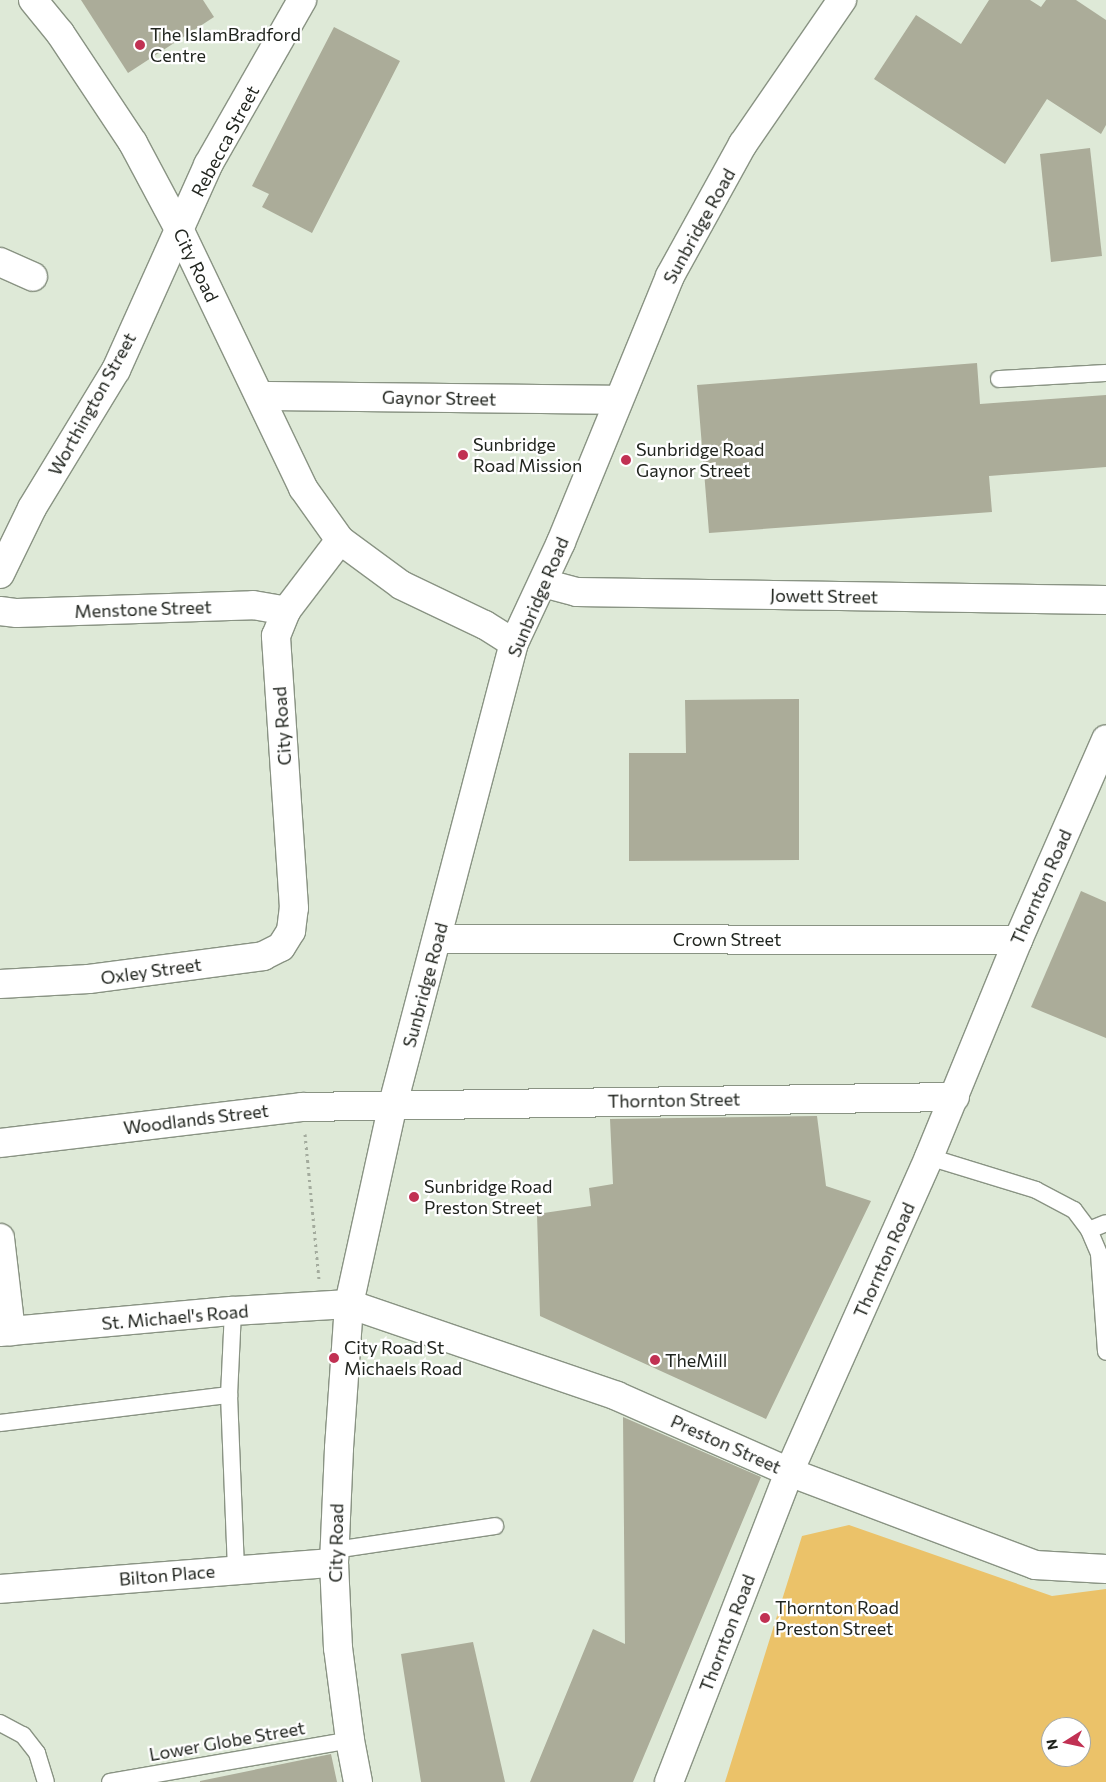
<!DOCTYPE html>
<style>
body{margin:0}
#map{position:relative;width:1106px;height:1782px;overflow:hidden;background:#dee9d7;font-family:Commissioner,sans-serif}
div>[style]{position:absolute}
.green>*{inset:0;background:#ebc269}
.building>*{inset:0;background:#abac99}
.path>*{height:3px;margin-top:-1.5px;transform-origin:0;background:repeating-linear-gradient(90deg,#a3ab9d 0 2.5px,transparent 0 6.5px)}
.roads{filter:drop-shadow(1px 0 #899383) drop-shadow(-1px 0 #899383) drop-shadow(0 1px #899383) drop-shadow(0 -1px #899383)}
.service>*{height:16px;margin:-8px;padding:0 8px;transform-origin:8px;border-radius:8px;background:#fff}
.minor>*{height:28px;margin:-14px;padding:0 14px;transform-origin:14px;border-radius:14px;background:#fff}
.tertiary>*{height:28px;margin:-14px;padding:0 14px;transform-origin:14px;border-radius:14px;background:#fff}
.secondary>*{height:28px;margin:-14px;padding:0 14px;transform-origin:14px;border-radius:14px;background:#fff}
.dots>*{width:14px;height:14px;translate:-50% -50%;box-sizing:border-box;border:2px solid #fff;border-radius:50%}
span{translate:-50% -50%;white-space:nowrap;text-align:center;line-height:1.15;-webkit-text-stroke:4.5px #fff;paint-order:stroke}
.poi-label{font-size:18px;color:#21251f}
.left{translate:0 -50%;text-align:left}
.street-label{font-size:18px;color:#21251f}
.north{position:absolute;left:1041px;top:1717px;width:50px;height:50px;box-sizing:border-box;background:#fff;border:1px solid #a6a8a5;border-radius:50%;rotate:260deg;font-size:14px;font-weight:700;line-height:20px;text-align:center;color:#21251f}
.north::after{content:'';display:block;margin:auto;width:18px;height:22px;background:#c13153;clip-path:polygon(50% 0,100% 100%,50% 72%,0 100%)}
</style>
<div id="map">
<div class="green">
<i style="clip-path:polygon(evenodd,849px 1525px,1052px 1596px,1106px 1589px,1106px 1782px,725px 1782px,802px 1536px,849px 1525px,1051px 1727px,1081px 1727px,1081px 1757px,1051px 1757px,1051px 1727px)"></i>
</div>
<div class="building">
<i style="clip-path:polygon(81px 0,203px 0,214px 17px,128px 73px)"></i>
<i style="clip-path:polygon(989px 0,1030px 0,1041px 7px,1046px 0,1076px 0,1106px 20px,1106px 125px,1101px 134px,1047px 99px,1005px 164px,874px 79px,916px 15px,961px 44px)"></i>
<i style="clip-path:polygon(334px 27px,400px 61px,312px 233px,262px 207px,269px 194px,252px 186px)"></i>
<i style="clip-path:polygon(1090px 148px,1102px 256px,1051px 262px,1040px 154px)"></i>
<i style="clip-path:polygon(977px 363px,980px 404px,1106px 395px,1106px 467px,989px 476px,992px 512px,709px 533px,697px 385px)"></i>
<i style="clip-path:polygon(799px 699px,799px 860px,629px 861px,629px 753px,686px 753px,685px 700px)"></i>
<i style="clip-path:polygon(1081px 891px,1106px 902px,1106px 1038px,1031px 1007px)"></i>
<i style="clip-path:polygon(817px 1116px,826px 1186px,871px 1201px,766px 1419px,540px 1316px,537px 1214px,591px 1206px,589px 1188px,613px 1184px,610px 1119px)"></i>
<i style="clip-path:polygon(623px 1417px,761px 1477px,633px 1782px,530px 1782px,593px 1629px,625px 1644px)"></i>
<i style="clip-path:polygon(473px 1642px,505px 1782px,421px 1782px,401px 1654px)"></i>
<i style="clip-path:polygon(331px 1754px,337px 1782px,200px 1782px,200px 1781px)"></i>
</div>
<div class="path">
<i style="left:305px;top:1134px;width:146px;rotate:84.5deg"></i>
</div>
<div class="roads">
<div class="service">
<i style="left:999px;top:379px;width:107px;rotate:-3.2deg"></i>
<i style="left:929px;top:1157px;width:112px;rotate:17.1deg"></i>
<i style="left:1036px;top:1190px;width:43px;rotate:27.8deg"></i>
<i style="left:1074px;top:1210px;width:25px;rotate:53deg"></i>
<i style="left:1089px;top:1230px;width:26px;rotate:67deg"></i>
<i style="left:1099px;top:1254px;width:98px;rotate:85.9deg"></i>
<i style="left:1089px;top:1230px;width:18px;rotate:-22deg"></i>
<i style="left:233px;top:1311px;width:84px;rotate:92.7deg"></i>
<i style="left:229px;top:1395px;width:174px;rotate:87.7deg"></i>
<i style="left:0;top:1423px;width:231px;rotate:-7deg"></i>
<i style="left:335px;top:1550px;width:162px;rotate:-8.5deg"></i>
<i style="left:0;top:1723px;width:26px;rotate:28deg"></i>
<i style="left:23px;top:1735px;width:23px;rotate:52deg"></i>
<i style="left:37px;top:1753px;width:30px;rotate:73deg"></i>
<i style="left:110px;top:1782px;width:244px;rotate:-9.9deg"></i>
</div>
<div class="minor">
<i style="left:0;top:262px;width:36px;rotate:24deg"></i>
<i style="left:260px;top:396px;width:358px;rotate:0.6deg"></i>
<i style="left:0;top:574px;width:73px;rotate:-64.1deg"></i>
<i style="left:32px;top:508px;width:162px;rotate:-58.7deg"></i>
<i style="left:116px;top:370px;width:225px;rotate:-65.8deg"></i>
<i style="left:208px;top:165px;width:190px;rotate:-60.3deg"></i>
<i style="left:543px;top:583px;width:35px;rotate:15deg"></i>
<i style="left:577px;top:592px;width:529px;rotate:0.87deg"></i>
<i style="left:0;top:611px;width:17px;rotate:7deg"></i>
<i style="left:17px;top:613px;width:236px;rotate:-1.9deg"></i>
<i style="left:253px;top:605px;width:34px;rotate:10deg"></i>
<i style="left:437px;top:939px;width:581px;rotate:0.1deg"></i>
<i style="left:0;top:984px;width:89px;rotate:-3.2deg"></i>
<i style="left:89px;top:979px;width:176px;rotate:-7.5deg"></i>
<i style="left:263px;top:956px;width:20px;rotate:-27deg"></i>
<i style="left:281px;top:947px;width:19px;rotate:-58deg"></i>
<i style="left:291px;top:931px;width:23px;rotate:-83deg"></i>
<i style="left:294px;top:908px;width:273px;rotate:-93.8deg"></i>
<i style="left:276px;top:636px;width:27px;rotate:-68deg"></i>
<i style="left:286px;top:611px;width:89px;rotate:-52.7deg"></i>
<i style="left:0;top:1143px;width:304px;rotate:-6.8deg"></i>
<i style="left:302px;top:1107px;width:653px;rotate:-0.88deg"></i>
<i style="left:0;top:1238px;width:94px;rotate:83.3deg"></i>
<i style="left:0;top:1332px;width:234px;rotate:-5.2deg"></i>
<i style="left:233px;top:1311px;width:116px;rotate:-3.5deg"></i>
<i style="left:349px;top:1304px;width:283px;rotate:18.9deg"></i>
<i style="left:617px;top:1396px;width:188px;rotate:23.8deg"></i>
<i style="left:789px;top:1472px;width:263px;rotate:20.7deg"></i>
<i style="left:1035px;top:1565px;width:71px;rotate:3.2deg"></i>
<i style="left:0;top:1589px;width:335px;rotate:-4.5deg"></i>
</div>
<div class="tertiary">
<i style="left:33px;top:0;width:43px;rotate:50.7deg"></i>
<i style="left:60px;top:33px;width:132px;rotate:56.4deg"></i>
<i style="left:133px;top:143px;width:100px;rotate:61.9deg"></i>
<i style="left:180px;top:231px;width:285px;rotate:64.4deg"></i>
<i style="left:303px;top:488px;width:64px;rotate:54.6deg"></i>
<i style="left:340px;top:540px;width:76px;rotate:36.4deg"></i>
<i style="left:401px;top:585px;width:93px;rotate:25.5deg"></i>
<i style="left:485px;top:625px;width:34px;rotate:32deg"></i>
<i style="left:358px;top:1782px;width:43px;rotate:-100.8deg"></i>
<i style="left:350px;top:1740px;width:93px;rotate:-97.4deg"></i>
<i style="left:338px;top:1648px;width:85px;rotate:-92.7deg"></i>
<i style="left:334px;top:1563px;width:115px;rotate:-87.5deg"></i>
<i style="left:339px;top:1448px;width:144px;rotate:-86deg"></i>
<i style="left:349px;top:1304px;width:205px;rotate:-77.6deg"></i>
<i style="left:393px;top:1104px;width:477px;rotate:-75.3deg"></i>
<i style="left:514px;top:643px;width:111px;rotate:-65deg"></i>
<i style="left:561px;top:542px;width:287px;rotate:-67.7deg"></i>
<i style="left:670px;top:276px;width:151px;rotate:-61.1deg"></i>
<i style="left:743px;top:144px;width:175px;rotate:-55.5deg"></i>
</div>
<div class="secondary">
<i style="left:669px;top:1782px;width:332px;rotate:-68.8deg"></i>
<i style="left:789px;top:1472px;width:345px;rotate:-66deg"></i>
<i style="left:929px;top:1157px;width:235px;rotate:-67.7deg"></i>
<i style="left:1018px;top:940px;width:219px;rotate:-66.3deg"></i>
</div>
</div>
<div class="dots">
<i style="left:140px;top:45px;background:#c13153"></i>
<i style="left:463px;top:455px;background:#c13153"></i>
<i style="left:626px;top:460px;background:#c13153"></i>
<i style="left:414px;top:1197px;background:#c13153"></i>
<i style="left:334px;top:1358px;background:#c13153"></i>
<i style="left:655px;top:1360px;background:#c13153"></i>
<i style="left:765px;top:1618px;background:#c13153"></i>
</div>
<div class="poi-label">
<span class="left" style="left:150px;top:45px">The IslamBradford<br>Centre</span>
<span class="left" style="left:473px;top:455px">Sunbridge<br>Road Mission</span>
<span class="left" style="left:636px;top:460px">Sunbridge Road<br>Gaynor Street</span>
<span class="left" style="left:424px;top:1197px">Sunbridge Road<br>Preston Street</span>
<span class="left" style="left:344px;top:1358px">City Road St<br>Michaels Road</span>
<span class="left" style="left:665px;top:1360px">TheMill</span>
<span class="left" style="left:775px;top:1618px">Thornton Road<br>Preston Street</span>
</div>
<div class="street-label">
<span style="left:225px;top:141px;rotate:-62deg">Rebecca Street</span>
<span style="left:699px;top:226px;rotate:-61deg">Sunbridge Road</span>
<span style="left:196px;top:265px;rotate:64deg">City Road</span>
<span style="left:439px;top:398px;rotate:1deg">Gaynor Street</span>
<span style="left:92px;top:404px;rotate:-61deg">Worthington Street</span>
<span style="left:824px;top:596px;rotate:1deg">Jowett Street</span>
<span style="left:538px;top:597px;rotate:-67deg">Sunbridge Road</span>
<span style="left:143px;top:609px;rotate:-2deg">Menstone Street</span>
<span style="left:282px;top:726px;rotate:-94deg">City Road</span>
<span style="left:1041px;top:887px;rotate:-66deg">Thornton Road</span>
<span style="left:727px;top:939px">Crown Street</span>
<span style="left:151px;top:971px;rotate:-8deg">Oxley Street</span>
<span style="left:425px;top:985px;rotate:-75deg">Sunbridge Road</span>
<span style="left:674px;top:1100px;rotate:-1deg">Thornton Street</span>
<span style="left:196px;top:1119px;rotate:-7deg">Woodlands Street</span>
<span style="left:884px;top:1260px;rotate:-66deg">Thornton Road</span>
<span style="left:175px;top:1317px;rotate:-5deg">St. Michael's Road</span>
<span style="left:726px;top:1444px;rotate:24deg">Preston Street</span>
<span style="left:336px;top:1543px;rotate:-89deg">City Road</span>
<span style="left:167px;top:1575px;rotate:-5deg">Bilton Place</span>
<span style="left:727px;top:1633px;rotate:-69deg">Thornton Road</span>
<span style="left:227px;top:1741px;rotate:-10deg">Lower Globe Street</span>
</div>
<div class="north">N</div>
</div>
